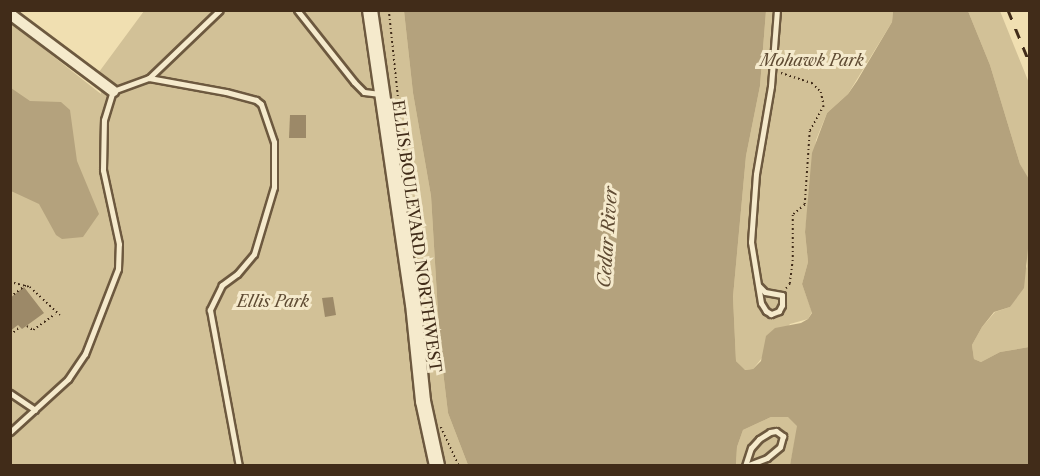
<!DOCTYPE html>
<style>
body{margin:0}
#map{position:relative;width:1040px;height:476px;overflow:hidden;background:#f0dfb1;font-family:"Libre Caslon Text",serif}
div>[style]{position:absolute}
.green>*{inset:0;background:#d2c197}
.water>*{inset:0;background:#b4a27d}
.building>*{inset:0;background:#9c8968}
.path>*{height:1.5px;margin-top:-0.75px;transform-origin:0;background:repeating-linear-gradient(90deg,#412c19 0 1.5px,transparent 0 4.5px)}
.roads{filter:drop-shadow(2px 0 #6d593f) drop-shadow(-2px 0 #6d593f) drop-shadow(0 2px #6d593f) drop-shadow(0 -2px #6d593f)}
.service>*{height:5px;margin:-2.5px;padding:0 2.5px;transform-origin:2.5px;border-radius:2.5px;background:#f5eacc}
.minor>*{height:10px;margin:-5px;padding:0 5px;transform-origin:5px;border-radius:5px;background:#f5eacc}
.tertiary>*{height:14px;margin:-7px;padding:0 7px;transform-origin:7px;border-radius:7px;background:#f5eacc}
.rail>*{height:3px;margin-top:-1.5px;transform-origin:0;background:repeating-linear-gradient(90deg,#412c19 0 10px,transparent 0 20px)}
span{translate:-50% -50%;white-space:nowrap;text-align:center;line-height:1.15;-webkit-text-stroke:6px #f5eacc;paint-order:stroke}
.park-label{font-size:16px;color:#5e4a32;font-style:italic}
.street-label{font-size:16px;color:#412c19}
.water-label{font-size:18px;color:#5e4a32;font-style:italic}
.frame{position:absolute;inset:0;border:12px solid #412c19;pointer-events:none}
</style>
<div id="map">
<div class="green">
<i style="clip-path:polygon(144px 11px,404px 11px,413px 93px,431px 196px,440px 346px,448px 413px,468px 465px,11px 465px,11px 23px,101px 94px,99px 72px)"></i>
<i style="clip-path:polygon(766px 11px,893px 11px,892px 22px,848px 94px,827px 113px,816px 140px,805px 232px,808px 262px,802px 284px,812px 312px,808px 319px,790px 324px,753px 369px,744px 370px,736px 361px,733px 297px,746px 156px,760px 86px)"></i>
<i style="clip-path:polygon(968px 11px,1000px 11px,1029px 83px,1029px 181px,1020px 164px,990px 65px)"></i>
<i style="clip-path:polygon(1029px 239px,1029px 347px,1000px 352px,981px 362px,974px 359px,972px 345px,982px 327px,995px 312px,1010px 307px,1027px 266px,1026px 250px)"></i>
<i style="clip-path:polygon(771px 417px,789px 417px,798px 426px,790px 465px,736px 466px,737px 447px,743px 430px)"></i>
</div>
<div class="water">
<i style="clip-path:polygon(404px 11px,766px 11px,760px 86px,746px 156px,733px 297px,736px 361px,745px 370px,753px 369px,761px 361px,766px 336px,775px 328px,801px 323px,808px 319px,812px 313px,802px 284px,808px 262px,805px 232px,812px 153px,827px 113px,848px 94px,857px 81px,892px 22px,893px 11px,968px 11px,990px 65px,1020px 164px,1030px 181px,1029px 239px,1024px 288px,1010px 307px,994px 312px,982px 327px,972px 345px,974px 359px,981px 362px,1000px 352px,1029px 347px,1029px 465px,790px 465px,797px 426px,788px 417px,771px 417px,743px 430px,737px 447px,736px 465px,468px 465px,448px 413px,440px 346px,431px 196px,413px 93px)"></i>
<i style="clip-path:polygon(11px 88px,30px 101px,61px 102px,70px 110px,77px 161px,99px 214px,83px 237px,62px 239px,56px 235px,39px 204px,11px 191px)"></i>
</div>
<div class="building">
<i style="clip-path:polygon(290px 115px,306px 115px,306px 138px,289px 138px)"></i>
<i style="clip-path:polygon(24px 287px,44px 313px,22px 329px,18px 325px,10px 331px,10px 298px)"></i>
<i style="clip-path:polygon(333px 297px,336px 315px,325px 317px,322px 298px)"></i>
</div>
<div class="path">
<i style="left:389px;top:10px;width:171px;rotate:84deg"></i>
<i style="left:781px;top:73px;width:33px;rotate:18deg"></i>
<i style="left:812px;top:83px;width:13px;rotate:45deg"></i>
<i style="left:821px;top:92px;width:14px;rotate:78deg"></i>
<i style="left:824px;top:106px;width:29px;rotate:119deg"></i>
<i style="left:810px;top:131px;width:74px;rotate:93.9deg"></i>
<i style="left:805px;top:205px;width:16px;rotate:140deg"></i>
<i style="left:793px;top:215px;width:45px;rotate:90deg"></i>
<i style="left:793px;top:260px;width:24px;rotate:97deg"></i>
<i style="left:790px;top:284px;width:6px;rotate:129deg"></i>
<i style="left:414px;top:229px;width:64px;rotate:81deg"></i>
<i style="left:14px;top:283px;width:16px;rotate:14deg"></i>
<i style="left:30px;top:287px;width:41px;rotate:43deg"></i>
<i style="left:10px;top:297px;width:20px;rotate:-37deg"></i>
<i style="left:27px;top:326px;width:7px;rotate:34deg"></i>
<i style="left:33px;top:330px;width:27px;rotate:-36deg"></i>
<i style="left:10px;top:335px;width:13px;rotate:-39deg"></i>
<i style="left:441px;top:427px;width:43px;rotate:65.2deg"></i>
</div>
<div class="roads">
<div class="service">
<i style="left:297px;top:10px;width:92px;rotate:51.6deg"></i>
<i style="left:354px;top:82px;width:14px;rotate:45deg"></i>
<i style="left:364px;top:92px;width:16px;rotate:7deg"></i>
<i style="left:149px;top:78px;width:78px;rotate:10.3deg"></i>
<i style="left:226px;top:92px;width:31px;rotate:15deg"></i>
<i style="left:256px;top:100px;width:6px;rotate:39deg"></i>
<i style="left:261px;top:104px;width:40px;rotate:71.1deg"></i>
<i style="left:274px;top:142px;width:45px;rotate:90deg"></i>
<i style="left:274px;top:187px;width:70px;rotate:106.6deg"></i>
<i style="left:254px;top:254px;width:26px;rotate:130deg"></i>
<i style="left:237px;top:274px;width:19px;rotate:144deg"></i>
<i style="left:222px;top:285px;width:28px;rotate:116deg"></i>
<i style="left:210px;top:310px;width:159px;rotate:79.5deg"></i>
<i style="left:759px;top:286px;width:8px;rotate:45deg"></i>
<i style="left:765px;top:292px;width:17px;rotate:10deg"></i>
<i style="left:782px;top:295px;width:10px;rotate:90deg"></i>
<i style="left:782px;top:305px;width:7px;rotate:117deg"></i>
<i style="left:779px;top:311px;width:9px;rotate:159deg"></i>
<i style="left:771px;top:314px;width:6px;rotate:-149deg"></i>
<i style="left:766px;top:311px;width:9px;rotate:-122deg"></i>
<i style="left:761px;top:303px;width:62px;rotate:-99.3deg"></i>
<i style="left:751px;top:242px;width:68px;rotate:-85.8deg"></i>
<i style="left:756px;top:174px;width:89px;rotate:-80.3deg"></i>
<i style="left:771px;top:86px;width:76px;rotate:-85.5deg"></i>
<i style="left:10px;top:393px;width:30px;rotate:34deg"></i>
<i style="left:10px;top:432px;width:79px;rotate:-42.4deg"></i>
<i style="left:68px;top:379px;width:30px;rotate:-56deg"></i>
<i style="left:85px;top:354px;width:91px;rotate:-68.8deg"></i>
<i style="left:118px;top:269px;width:25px;rotate:-88deg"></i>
<i style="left:119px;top:244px;width:76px;rotate:-102.2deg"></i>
<i style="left:103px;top:170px;width:50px;rotate:-88.9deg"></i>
<i style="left:104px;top:120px;width:30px;rotate:-73deg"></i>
<i style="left:113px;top:91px;width:38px;rotate:-20deg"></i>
<i style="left:149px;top:78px;width:98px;rotate:-43.8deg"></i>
<i style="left:745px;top:466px;width:19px;rotate:-72deg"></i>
<i style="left:751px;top:448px;width:12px;rotate:-48deg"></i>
<i style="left:759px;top:439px;width:13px;rotate:-32deg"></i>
<i style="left:770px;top:432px;width:6px;rotate:-9deg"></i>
<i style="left:776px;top:431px;width:9px;rotate:36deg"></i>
<i style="left:783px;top:436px;width:11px;rotate:105deg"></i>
<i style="left:780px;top:447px;width:17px;rotate:140deg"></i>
<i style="left:767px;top:458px;width:22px;rotate:159deg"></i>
</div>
<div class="minor">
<i style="left:10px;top:14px;width:129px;rotate:36.8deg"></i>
</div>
<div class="tertiary">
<i style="left:370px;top:10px;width:297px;rotate:81.7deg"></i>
<i style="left:413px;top:304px;width:98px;rotate:84.1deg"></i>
<i style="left:423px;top:401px;width:66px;rotate:77.8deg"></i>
</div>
</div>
<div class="rail">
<i style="left:1008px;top:10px;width:58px;rotate:67.8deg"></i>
</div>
<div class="park-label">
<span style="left:812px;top:60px">Mohawk Park</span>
<span style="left:273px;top:301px">Ellis Park</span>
</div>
<div class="street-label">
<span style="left:417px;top:236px;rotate:82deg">ELLIS BOULEVARD NORTHWEST</span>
</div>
<div class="water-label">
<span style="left:608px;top:237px;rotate:-86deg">Cedar River</span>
</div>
<div class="frame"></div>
</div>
